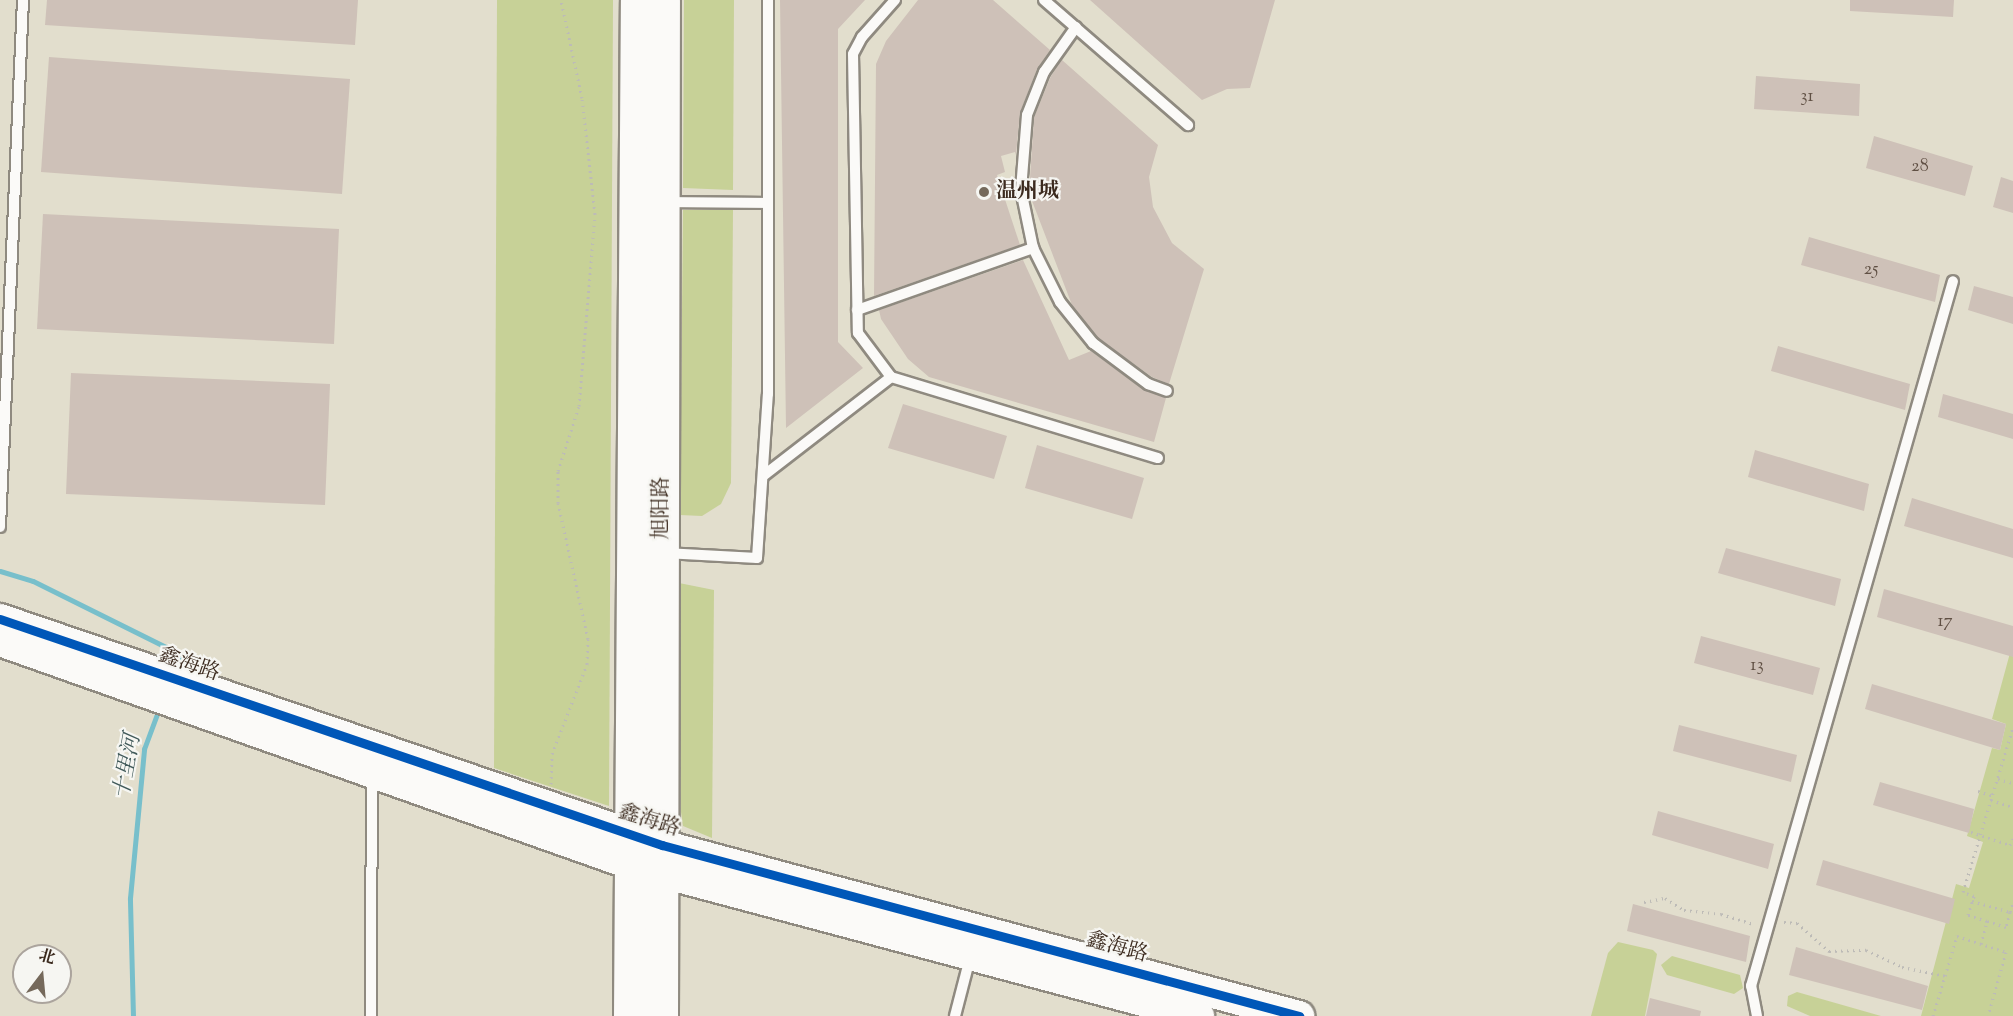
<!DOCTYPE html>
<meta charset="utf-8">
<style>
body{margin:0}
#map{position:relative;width:2013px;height:1016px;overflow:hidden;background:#e2decd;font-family:"Sorts Mill Goudy","Noto Serif SC",serif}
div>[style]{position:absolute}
.green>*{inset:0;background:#c7d197}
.stream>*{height:5px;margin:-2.5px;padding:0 2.5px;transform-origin:2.5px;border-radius:2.5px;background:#78bfcb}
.building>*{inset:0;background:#cec1b8}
.path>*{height:3px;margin-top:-1.5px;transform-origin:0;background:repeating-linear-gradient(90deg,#bdbbb7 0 1.5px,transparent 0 6px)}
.roads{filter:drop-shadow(2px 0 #8f8a80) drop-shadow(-2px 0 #8f8a80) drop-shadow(0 2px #8f8a80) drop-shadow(0 -2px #8f8a80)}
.lane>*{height:10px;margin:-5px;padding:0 5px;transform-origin:5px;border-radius:5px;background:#fbfaf8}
.secondary>*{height:30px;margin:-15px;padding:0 15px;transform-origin:15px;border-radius:15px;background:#fbfaf8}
.primary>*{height:33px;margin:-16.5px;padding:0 16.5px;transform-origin:16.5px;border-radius:16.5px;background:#fbfaf8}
.cycleway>*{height:9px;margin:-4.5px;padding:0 4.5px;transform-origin:4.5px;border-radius:4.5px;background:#0057b8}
.dots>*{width:16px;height:16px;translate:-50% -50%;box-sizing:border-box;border:3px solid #f6f6f2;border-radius:50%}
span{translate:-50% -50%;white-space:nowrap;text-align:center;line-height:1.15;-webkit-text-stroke:4.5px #f6f6f2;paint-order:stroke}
.number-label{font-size:18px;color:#605044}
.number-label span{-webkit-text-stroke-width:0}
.poi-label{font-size:21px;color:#3b2a1e;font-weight:700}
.left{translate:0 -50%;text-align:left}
.street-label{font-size:21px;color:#3b2a1e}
.water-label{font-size:22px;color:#415a5a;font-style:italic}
.north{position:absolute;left:12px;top:944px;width:60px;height:60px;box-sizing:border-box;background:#f6f6f2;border:2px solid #aba49d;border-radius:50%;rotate:16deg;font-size:16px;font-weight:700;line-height:24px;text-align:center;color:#3b2a1e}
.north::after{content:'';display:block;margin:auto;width:21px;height:27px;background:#75695b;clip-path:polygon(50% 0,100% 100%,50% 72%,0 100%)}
</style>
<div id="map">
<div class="green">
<i style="clip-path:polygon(497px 0,613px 0,609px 806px,494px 768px)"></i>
<i style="clip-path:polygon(684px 0,734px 0,733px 190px,683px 188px)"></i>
<i style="clip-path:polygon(683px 210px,733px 210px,731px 483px,721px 504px,702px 516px,680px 515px)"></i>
<i style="clip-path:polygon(679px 583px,714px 590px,712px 838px,683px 826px,681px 812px)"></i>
<i style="clip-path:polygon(2013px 642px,2013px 1016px,1921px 1016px,1956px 884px,1969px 888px,1983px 842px,1967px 836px,1992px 748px,2000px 750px,2006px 724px,1992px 719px)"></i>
<i style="clip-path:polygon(1618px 942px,1653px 950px,1657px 954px,1645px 1016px,1591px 1016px,1608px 953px)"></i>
<i style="clip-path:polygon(1672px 956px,1740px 975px,1743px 988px,1734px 994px,1667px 975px,1661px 965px)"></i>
<i style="clip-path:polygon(1797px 992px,1881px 1016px,1810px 1016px,1787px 1006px,1788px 996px)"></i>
</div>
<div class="stream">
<i style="left:0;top:571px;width:34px;rotate:17deg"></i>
<i style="left:33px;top:581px;width:164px;rotate:26.4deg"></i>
<i style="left:180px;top:654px;width:16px;rotate:112deg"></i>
<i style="left:133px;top:1016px;width:118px;rotate:-91.5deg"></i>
<i style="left:130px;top:898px;width:150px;rotate:-84.6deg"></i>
<i style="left:144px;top:749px;width:46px;rotate:-69.6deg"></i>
</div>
<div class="building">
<i style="clip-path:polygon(47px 0,358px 0,355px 45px,45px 25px)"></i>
<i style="clip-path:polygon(780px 0,865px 0,838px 29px,838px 342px,863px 368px,786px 428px)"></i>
<i style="clip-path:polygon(918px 0,993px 0,1050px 50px,1037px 69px,1020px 113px,1016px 155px,1015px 152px,1001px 156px,1005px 172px,997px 175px,1020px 245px,874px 296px,876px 64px,886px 41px)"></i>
<i style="clip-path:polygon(1090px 0,1275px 0,1250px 88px,1227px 89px,1202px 100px)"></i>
<i style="clip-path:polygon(1850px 0,1954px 0,1953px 17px,1850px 11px)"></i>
<i style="clip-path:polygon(49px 57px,350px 79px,342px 194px,41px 172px)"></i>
<i style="clip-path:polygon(1062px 60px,1158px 145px,1149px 177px,1153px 207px,1172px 243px,1204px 269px,1169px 384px,1152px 377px,1098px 338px,1072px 305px,1029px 193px,1034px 117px,1051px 76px)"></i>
<i style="clip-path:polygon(1756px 76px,1860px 84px,1859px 116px,1754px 109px)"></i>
<i style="clip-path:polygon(1874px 136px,1973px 166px,1965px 196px,1866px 168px)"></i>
<i style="clip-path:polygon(2001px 177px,2013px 181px,2013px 213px,1993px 207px)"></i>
<i style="clip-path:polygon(43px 214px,339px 229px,334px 344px,37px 329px)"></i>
<i style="clip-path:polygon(1809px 237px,1940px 275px,1935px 302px,1801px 265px)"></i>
<i style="clip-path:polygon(1023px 260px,1069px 360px,1091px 351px,1144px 390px,1166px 398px,1154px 442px,929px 377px,908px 359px,881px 319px,879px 310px)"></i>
<i style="clip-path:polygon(1974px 286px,2013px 297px,2013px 324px,1968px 310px)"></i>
<i style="clip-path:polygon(1778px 346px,1910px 384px,1905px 410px,1771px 371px)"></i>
<i style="clip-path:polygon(71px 373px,330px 384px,325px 505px,66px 494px)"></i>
<i style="clip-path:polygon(1943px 394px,2013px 414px,2013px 439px,1938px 417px)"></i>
<i style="clip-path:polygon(903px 404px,1007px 436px,994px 479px,888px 448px)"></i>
<i style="clip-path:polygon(1037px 445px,1144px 478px,1132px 519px,1025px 488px)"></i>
<i style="clip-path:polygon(1755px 450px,1869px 484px,1864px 511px,1748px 477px)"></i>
<i style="clip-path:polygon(1912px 498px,2013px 529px,2013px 558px,1904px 526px)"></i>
<i style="clip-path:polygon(1726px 548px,1841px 579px,1835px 606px,1718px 573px)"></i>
<i style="clip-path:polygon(1884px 589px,2013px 626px,2013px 657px,1877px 617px)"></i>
<i style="clip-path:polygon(1701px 636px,1820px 668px,1813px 695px,1694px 663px)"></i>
<i style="clip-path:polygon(1872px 684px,2006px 724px,2000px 750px,1865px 709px)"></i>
<i style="clip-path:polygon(1679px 725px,1797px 755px,1791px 782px,1673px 751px)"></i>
<i style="clip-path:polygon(1880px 782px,1974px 809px,1969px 833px,1873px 805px)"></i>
<i style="clip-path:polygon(1658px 811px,1774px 844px,1768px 869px,1652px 835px)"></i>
<i style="clip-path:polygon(1823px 860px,1955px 899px,1949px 924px,1816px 885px)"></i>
<i style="clip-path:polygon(1633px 904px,1750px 936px,1746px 962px,1627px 931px)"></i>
<i style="clip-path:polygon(1796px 947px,1928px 986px,1922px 1010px,1789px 975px)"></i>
<i style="clip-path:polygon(1650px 998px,1701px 1011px,1700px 1016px,1646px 1016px)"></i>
</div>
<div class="path">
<i style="left:1998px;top:779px;width:16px;rotate:15deg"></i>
<i style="left:551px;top:784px;width:30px;rotate:-88deg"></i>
<i style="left:552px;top:754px;width:97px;rotate:-68.7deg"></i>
<i style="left:587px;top:664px;width:25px;rotate:-88deg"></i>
<i style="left:588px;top:639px;width:139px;rotate:-102.4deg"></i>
<i style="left:558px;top:503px;width:32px;rotate:-90deg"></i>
<i style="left:558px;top:471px;width:68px;rotate:-72.1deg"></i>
<i style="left:579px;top:406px;width:193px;rotate:-85.2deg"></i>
<i style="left:595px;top:214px;width:117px;rotate:-96.4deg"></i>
<i style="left:582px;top:98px;width:100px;rotate:-102.1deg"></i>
<i style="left:1978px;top:791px;width:16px;rotate:18deg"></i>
<i style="left:1991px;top:800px;width:23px;rotate:18deg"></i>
<i style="left:1971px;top:832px;width:41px;rotate:18.4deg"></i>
<i style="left:2010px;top:845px;width:7px;rotate:-63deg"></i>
<i style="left:1972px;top:901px;width:40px;rotate:16deg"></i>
<i style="left:2010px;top:912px;width:16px;rotate:105deg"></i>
<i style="left:2006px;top:927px;width:20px;rotate:-162deg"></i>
<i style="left:1644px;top:902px;width:21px;rotate:-11deg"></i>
<i style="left:1665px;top:898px;width:22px;rotate:32deg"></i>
<i style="left:1684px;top:910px;width:37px;rotate:6deg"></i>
<i style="left:1721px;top:914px;width:34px;rotate:17deg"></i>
<i style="left:2010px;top:912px;width:9px;rotate:-72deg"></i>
<i style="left:1784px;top:922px;width:13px;rotate:4deg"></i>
<i style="left:1797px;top:923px;width:43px;rotate:41.2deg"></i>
<i style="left:1829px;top:951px;width:37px;rotate:-2deg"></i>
<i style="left:1866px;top:950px;width:40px;rotate:25deg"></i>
<i style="left:1902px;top:967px;width:45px;rotate:11.6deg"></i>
<i style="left:1981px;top:944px;width:24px;rotate:-75deg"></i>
<i style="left:1987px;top:921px;width:20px;rotate:-162deg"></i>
<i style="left:1968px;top:915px;width:20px;rotate:-72deg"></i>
<i style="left:1974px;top:896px;width:12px;rotate:-160deg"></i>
<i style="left:1963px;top:892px;width:172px;rotate:-73.1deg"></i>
<i style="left:1933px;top:1016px;width:84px;rotate:-73.3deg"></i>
<i style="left:1957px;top:936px;width:52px;rotate:18.1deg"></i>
<i style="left:2006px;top:952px;width:66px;rotate:105.7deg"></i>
</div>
<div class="roads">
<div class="lane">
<i style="left:895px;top:0;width:50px;rotate:131.7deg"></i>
<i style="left:862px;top:37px;width:19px;rotate:118deg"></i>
<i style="left:853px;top:54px;width:279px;rotate:89deg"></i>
<i style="left:858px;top:333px;width:55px;rotate:53.1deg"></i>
<i style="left:891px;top:377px;width:279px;rotate:16.9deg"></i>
<i style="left:1044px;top:0;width:191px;rotate:41deg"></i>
<i style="left:1076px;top:27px;width:55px;rotate:125.4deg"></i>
<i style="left:1044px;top:72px;width:46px;rotate:111.6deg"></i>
<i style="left:1027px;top:115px;width:75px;rotate:94.6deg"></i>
<i style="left:1021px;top:190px;width:59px;rotate:78.3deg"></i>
<i style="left:1033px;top:248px;width:60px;rotate:63.4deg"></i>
<i style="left:1060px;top:302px;width:53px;rotate:51.2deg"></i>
<i style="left:1093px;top:343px;width:69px;rotate:36.7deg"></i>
<i style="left:1148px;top:384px;width:20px;rotate:20deg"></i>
<i style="left:666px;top:202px;width:102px;rotate:0.6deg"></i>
<i style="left:857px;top:310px;width:187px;rotate:-19.4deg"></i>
<i style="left:763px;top:476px;width:162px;rotate:-37.7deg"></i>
<i style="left:0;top:527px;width:528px;rotate:-87.5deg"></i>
<i style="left:665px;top:553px;width:92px;rotate:3.1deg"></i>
<i style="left:757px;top:558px;width:164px;rotate:-86.2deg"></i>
<i style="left:768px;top:394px;width:394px;rotate:-90deg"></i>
<i style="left:371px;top:1016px;width:240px;rotate:-89.8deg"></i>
<i style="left:955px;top:1016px;width:60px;rotate:-75.5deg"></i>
<i style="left:1757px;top:1016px;width:31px;rotate:-101deg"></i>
<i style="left:1751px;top:986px;width:733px;rotate:-74.01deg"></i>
</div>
<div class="secondary">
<i style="left:0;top:619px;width:700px;rotate:18.85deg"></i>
<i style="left:662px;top:845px;width:660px;rotate:15.03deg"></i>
<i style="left:0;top:641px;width:671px;rotate:19.49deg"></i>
<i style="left:633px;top:865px;width:586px;rotate:14.94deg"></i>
</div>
<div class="primary">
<i style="left:630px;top:1016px;width:1016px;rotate:-89.61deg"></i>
<i style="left:661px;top:1016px;width:1016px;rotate:-89.89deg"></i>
</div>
</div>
<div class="cycleway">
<i style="left:0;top:619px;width:700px;rotate:18.85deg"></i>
<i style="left:662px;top:845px;width:660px;rotate:15.03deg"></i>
</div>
<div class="dots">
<i style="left:984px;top:192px;background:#75695b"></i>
</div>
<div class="number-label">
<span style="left:1807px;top:97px">31</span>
<span style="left:1920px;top:167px">28</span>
<span style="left:1871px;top:270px">25</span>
<span style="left:1945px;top:622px">17</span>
<span style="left:1757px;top:666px">13</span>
</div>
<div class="poi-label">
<span class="left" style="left:996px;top:192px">温州城</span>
</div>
<div class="street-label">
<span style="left:662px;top:508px;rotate:-90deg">旭阳路</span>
<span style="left:189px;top:665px;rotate:19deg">鑫海路</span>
<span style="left:649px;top:821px;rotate:17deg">鑫海路</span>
<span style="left:1117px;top:948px;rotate:15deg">鑫海路</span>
</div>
<div class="water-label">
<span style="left:129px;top:767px;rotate:-80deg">十里河</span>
</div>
<div class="north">北</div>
</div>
